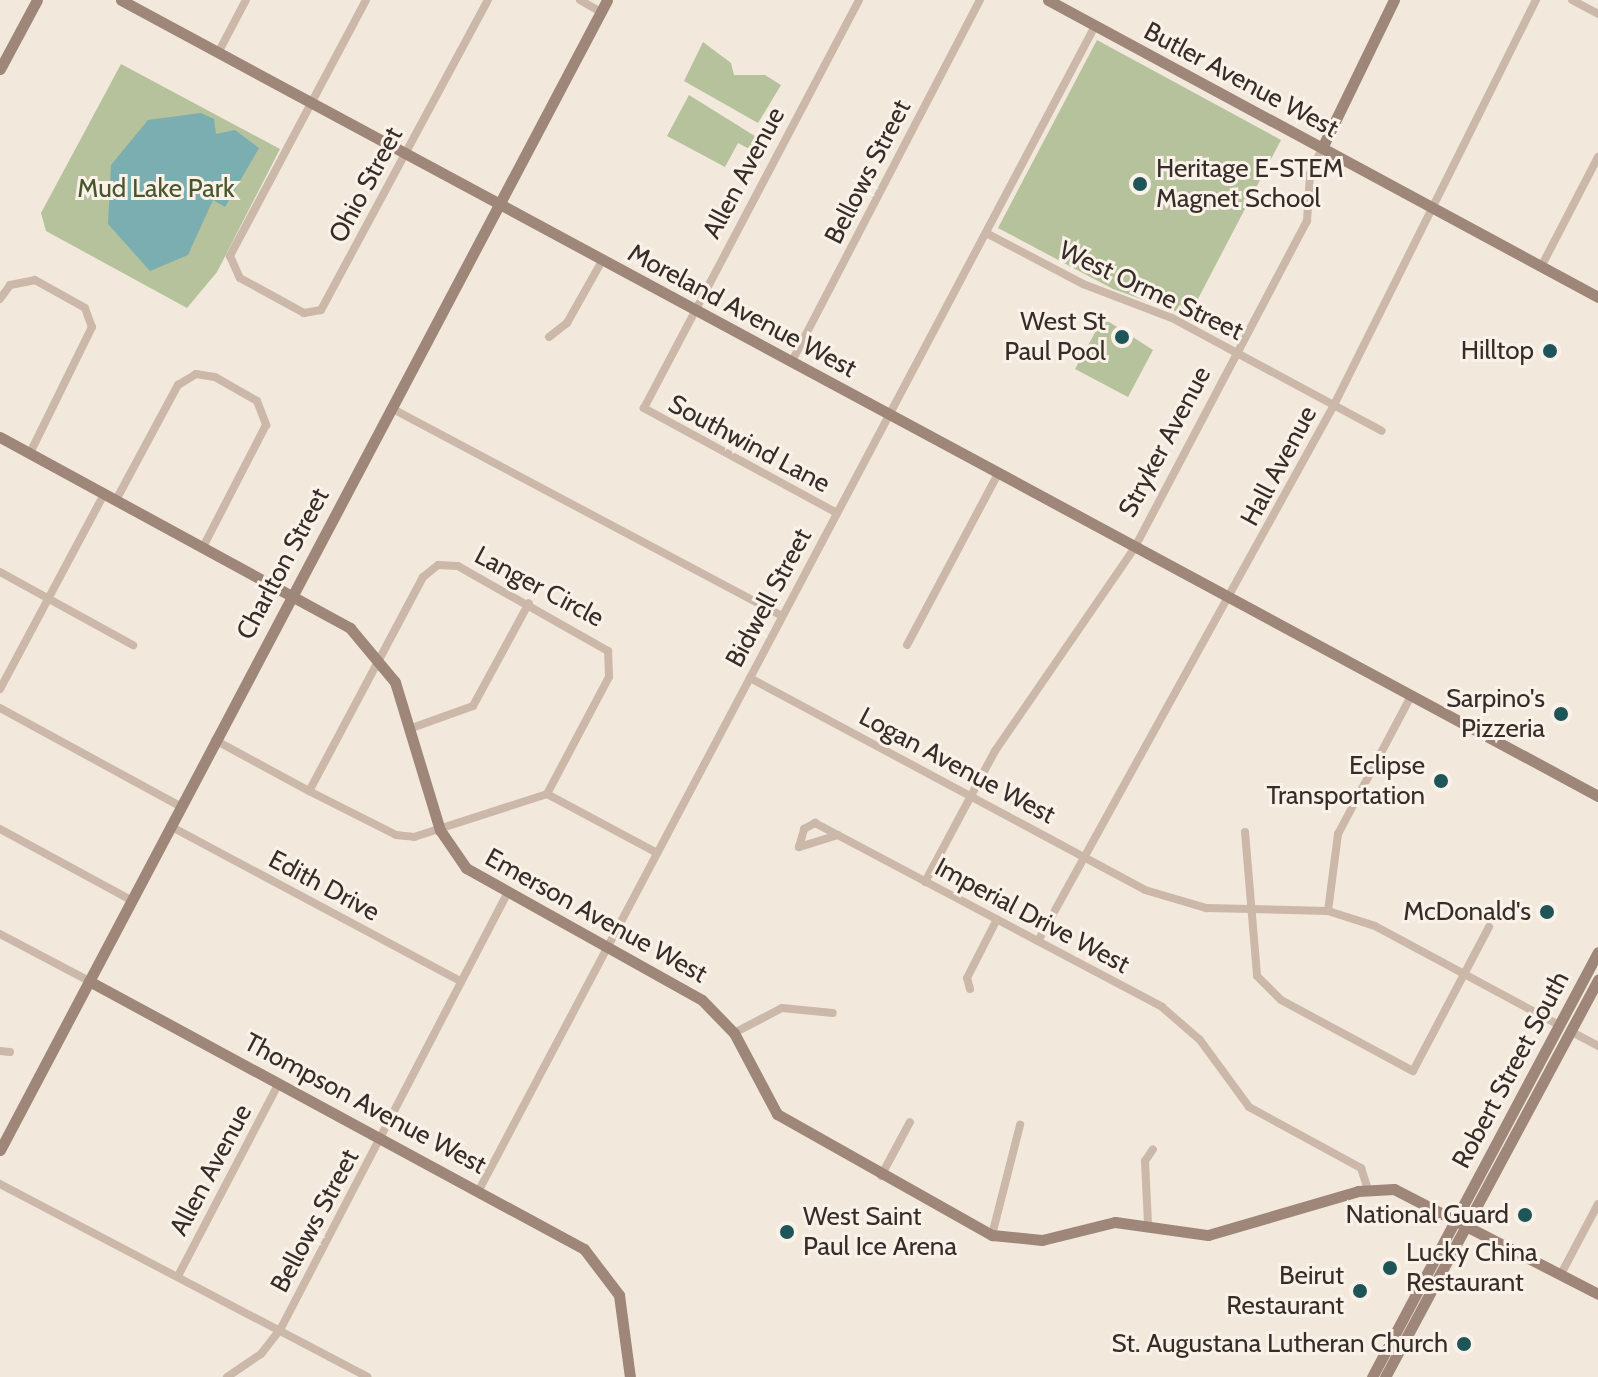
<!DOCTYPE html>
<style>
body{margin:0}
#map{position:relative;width:1598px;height:1377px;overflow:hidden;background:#f2e8dc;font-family:Cabin,sans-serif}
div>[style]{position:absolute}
.green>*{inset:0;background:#b5c29c}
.water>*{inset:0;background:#7baeb0}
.street>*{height:8px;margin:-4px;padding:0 4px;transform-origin:4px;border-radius:4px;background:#cbb8a8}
.secondary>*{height:11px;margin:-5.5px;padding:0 5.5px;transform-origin:5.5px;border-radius:5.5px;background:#9e8679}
.dots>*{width:22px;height:22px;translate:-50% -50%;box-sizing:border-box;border:4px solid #faf2e9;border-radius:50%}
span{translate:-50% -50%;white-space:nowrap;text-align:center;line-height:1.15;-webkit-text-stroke:6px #faf2e9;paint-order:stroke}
.street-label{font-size:26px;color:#372d28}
.poi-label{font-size:26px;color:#372d28}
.left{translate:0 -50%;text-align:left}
.right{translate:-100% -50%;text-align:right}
.park-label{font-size:26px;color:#47562c}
</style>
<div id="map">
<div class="green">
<i style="clip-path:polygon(1097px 40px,1281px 140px,1189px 316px,1113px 289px,998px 228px)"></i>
<i style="clip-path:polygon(703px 42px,731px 63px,734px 75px,765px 75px,781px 85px,758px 123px,684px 81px)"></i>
<i style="clip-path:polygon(121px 64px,280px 149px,217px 272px,187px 308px,46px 231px,41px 213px)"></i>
<i style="clip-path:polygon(689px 95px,766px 143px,761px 155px,738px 143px,725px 167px,667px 136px)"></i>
<i style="clip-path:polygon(1103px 318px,1153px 350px,1128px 397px,1075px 369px)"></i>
</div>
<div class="water">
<i style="clip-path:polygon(201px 113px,214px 119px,216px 134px,235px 130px,259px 148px,225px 207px,213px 200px,188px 255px,150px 271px,108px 224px,111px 165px,148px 120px)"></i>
</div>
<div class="street">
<i style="left:366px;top:0;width:290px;rotate:118deg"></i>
<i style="left:230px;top:256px;width:24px;rotate:66deg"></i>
<i style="left:240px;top:278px;width:73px;rotate:28.7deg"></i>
<i style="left:304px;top:313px;width:17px;rotate:-10deg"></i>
<i style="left:321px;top:310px;width:352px;rotate:-61.7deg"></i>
<i style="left:580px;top:0;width:24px;rotate:30deg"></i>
<i style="left:1572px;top:0;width:30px;rotate:28deg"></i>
<i style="left:218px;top:53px;width:60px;rotate:-62.2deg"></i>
<i style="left:986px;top:233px;width:110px;rotate:27.7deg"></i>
<i style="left:1083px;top:284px;width:95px;rotate:20.9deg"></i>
<i style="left:1172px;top:318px;width:238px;rotate:28.3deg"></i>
<i style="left:1541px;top:267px;width:124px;rotate:-62.6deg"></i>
<i style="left:0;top:299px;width:17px;rotate:-54deg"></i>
<i style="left:10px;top:285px;width:25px;rotate:-11deg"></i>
<i style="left:35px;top:280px;width:57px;rotate:29.2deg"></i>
<i style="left:85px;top:308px;width:20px;rotate:70deg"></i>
<i style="left:92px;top:327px;width:140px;rotate:116.2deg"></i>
<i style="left:549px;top:337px;width:23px;rotate:-38deg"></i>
<i style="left:567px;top:323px;width:71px;rotate:-60.6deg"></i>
<i style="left:791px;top:363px;width:409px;rotate:-62.5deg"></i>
<i style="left:391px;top:408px;width:443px;rotate:28deg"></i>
<i style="left:116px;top:500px;width:131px;rotate:-61.7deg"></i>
<i style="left:178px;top:385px;width:21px;rotate:-31deg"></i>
<i style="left:196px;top:374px;width:19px;rotate:9deg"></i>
<i style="left:215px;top:377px;width:48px;rotate:29.7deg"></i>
<i style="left:257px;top:401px;width:26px;rotate:69deg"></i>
<i style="left:266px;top:425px;width:137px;rotate:117.3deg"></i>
<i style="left:837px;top:513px;width:220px;rotate:-151.5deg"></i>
<i style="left:644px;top:408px;width:461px;rotate:-62.2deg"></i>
<i style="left:0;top:572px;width:152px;rotate:28.8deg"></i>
<i style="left:907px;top:645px;width:194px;rotate:-62deg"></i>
<i style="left:750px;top:678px;width:448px;rotate:28.2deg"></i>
<i style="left:1145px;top:890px;width:64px;rotate:16.4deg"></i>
<i style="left:1206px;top:908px;width:122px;rotate:1.4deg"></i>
<i style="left:1328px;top:911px;width:49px;rotate:17.7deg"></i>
<i style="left:1375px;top:926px;width:209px;rotate:28.3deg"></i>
<i style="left:0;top:689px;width:221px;rotate:-61.9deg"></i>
<i style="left:0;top:708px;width:205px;rotate:28.6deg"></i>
<i style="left:409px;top:729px;width:68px;rotate:-19.8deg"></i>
<i style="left:473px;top:706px;width:117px;rotate:-61.5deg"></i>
<i style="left:215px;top:740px;width:107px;rotate:28.5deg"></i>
<i style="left:309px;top:791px;width:97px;rotate:26.8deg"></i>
<i style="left:396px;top:835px;width:18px;rotate:6deg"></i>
<i style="left:414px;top:837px;width:140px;rotate:-17.9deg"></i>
<i style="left:547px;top:794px;width:132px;rotate:-62.1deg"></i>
<i style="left:609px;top:677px;width:26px;rotate:-92deg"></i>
<i style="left:608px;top:651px;width:172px;rotate:-150.5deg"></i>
<i style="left:458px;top:566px;width:20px;rotate:-177deg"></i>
<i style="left:438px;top:565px;width:19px;rotate:141deg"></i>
<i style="left:423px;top:577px;width:242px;rotate:118deg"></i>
<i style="left:547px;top:794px;width:125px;rotate:28.2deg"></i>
<i style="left:170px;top:826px;width:329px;rotate:28.1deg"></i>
<i style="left:0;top:829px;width:149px;rotate:28.5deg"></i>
<i style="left:1245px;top:832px;width:144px;rotate:85.2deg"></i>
<i style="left:1257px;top:976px;width:34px;rotate:45deg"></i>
<i style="left:1281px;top:1000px;width:150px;rotate:28.3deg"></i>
<i style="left:1413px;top:1071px;width:163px;rotate:-62.2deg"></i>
<i style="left:838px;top:835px;width:41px;rotate:162.9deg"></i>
<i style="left:799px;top:847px;width:19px;rotate:-74deg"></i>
<i style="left:804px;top:829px;width:13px;rotate:-29deg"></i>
<i style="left:815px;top:823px;width:393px;rotate:27.9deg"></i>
<i style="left:1162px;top:1007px;width:50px;rotate:41deg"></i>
<i style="left:1200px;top:1040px;width:83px;rotate:53.8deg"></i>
<i style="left:1249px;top:1107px;width:128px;rotate:28.6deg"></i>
<i style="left:1361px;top:1168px;width:22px;rotate:72deg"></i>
<i style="left:925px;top:882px;width:149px;rotate:-61.9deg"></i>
<i style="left:995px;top:751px;width:247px;rotate:-55.5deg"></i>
<i style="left:1135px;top:547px;width:369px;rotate:-62.2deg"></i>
<i style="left:1307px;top:221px;width:47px;rotate:-86.3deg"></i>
<i style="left:1310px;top:174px;width:29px;rotate:-65deg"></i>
<i style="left:1328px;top:911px;width:78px;rotate:-82.6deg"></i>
<i style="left:1338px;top:834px;width:156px;rotate:-62.1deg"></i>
<i style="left:0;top:934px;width:101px;rotate:27.8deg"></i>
<i style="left:1038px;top:941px;width:612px;rotate:-61.09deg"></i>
<i style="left:1334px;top:405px;width:453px;rotate:-63.5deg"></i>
<i style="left:970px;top:989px;width:11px;rotate:-105deg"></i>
<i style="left:967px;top:978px;width:66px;rotate:-63deg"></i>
<i style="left:1570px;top:1031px;width:32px;rotate:28deg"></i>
<i style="left:734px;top:1033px;width:54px;rotate:-27.5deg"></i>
<i style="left:782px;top:1008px;width:51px;rotate:5.6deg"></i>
<i style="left:0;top:1051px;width:10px;rotate:6deg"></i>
<i style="left:881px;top:1176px;width:61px;rotate:-61.8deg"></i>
<i style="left:0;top:1184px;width:415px;rotate:27.7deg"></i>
<i style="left:479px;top:1190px;width:1317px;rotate:-62.11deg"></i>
<i style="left:1148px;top:1224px;width:63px;rotate:-92.7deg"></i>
<i style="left:1145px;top:1161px;width:14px;rotate:-56deg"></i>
<i style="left:992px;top:1235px;width:114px;rotate:-75.7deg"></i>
<i style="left:1561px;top:1274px;width:79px;rotate:-62.1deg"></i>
<i style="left:178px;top:1276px;width:218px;rotate:-62.4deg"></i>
<i style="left:227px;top:1377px;width:41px;rotate:-34.1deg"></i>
<i style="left:261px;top:1354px;width:31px;rotate:-52deg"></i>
<i style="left:280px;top:1330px;width:490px;rotate:-62.5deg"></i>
</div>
<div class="secondary">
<i style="left:121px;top:0;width:1678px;rotate:28.32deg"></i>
<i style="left:1048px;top:0;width:625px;rotate:28.37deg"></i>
<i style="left:0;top:69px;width:78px;rotate:-61.8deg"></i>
<i style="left:1322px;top:148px;width:165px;rotate:-64.1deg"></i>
<i style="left:0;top:437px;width:399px;rotate:28.6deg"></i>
<i style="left:350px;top:628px;width:70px;rotate:50.2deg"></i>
<i style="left:395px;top:682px;width:155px;rotate:73.1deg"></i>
<i style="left:440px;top:830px;width:46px;rotate:55.6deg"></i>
<i style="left:466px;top:868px;width:270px;rotate:29.2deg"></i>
<i style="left:702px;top:1000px;width:46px;rotate:45.9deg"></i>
<i style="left:734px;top:1033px;width:92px;rotate:62deg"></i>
<i style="left:777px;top:1114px;width:247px;rotate:29.4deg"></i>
<i style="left:992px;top:1235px;width:50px;rotate:5.7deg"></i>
<i style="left:1042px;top:1240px;width:75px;rotate:-13.9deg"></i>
<i style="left:1115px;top:1222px;width:94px;rotate:8deg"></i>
<i style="left:1208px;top:1235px;width:156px;rotate:-16.3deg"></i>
<i style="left:1358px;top:1191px;width:36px;rotate:-3deg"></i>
<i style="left:1394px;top:1189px;width:229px;rotate:27.2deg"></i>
<i style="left:89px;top:981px;width:563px;rotate:28.43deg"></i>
<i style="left:584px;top:1249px;width:58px;rotate:52.7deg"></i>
<i style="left:619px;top:1295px;width:83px;rotate:82.4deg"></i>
<i style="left:0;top:1150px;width:1300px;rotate:-62.17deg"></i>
<i style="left:1372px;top:1377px;width:481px;rotate:-62deg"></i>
<i style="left:1385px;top:1377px;width:451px;rotate:-61.8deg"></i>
</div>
<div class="dots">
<i style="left:1140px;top:184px;background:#1d5559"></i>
<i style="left:1122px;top:337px;background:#1d5559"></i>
<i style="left:1550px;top:351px;background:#1d5559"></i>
<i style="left:1561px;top:714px;background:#1d5559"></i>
<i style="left:1441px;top:781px;background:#1d5559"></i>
<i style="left:1547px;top:912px;background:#1d5559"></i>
<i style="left:1525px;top:1215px;background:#1d5559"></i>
<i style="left:787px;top:1232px;background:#1d5559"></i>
<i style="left:1390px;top:1268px;background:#1d5559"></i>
<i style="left:1360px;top:1291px;background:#1d5559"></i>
<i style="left:1464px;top:1344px;background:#1d5559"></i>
</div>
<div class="street-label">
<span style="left:1241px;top:80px;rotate:28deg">Butler Avenue West</span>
<span style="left:868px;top:172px;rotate:-63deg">Bellows Street</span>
<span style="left:744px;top:173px;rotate:-62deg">Allen Avenue</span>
<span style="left:366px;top:185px;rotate:-62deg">Ohio Street</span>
<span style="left:1151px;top:291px;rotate:25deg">West Orme Street</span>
<span style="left:742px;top:311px;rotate:28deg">Moreland Avenue West</span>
<span style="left:1165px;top:442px;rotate:-62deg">Stryker Avenue</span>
<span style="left:749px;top:444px;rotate:28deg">Southwind Lane</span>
<span style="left:1279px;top:466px;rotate:-62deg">Hall Avenue</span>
<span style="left:283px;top:564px;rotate:-62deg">Charlton Street</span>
<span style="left:539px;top:587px;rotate:28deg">Langer Circle</span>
<span style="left:769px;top:598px;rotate:-62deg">Bidwell Street</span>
<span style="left:957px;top:766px;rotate:28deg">Logan Avenue West</span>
<span style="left:324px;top:886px;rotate:28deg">Edith Drive</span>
<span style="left:596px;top:916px;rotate:29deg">Emerson Avenue West</span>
<span style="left:1032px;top:916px;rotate:28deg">Imperial Drive West</span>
<span style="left:1511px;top:1070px;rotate:-62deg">Robert Street South</span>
<span style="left:365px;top:1104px;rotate:28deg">Thompson Avenue West</span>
<span style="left:211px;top:1170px;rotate:-62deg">Allen Avenue</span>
<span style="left:315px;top:1221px;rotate:-62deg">Bellows Street</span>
</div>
<div class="poi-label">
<span class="left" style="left:1156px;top:184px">Heritage E-STEM<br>Magnet School</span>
<span class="right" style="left:1106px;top:337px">West St<br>Paul Pool</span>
<span class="right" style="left:1534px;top:351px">Hilltop</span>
<span class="right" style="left:1545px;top:714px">Sarpino's<br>Pizzeria</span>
<span class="right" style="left:1425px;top:781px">Eclipse<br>Transportation</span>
<span class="right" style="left:1531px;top:912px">McDonald's</span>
<span class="right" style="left:1509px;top:1215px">National Guard</span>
<span class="left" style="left:803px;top:1232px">West Saint<br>Paul Ice Arena</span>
<span class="left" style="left:1406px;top:1268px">Lucky China<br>Restaurant</span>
<span class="right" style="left:1344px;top:1291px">Beirut<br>Restaurant</span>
<span class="right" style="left:1448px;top:1344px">St. Augustana Lutheran Church</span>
</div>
<div class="park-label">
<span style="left:156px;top:189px">Mud Lake Park</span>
</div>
</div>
